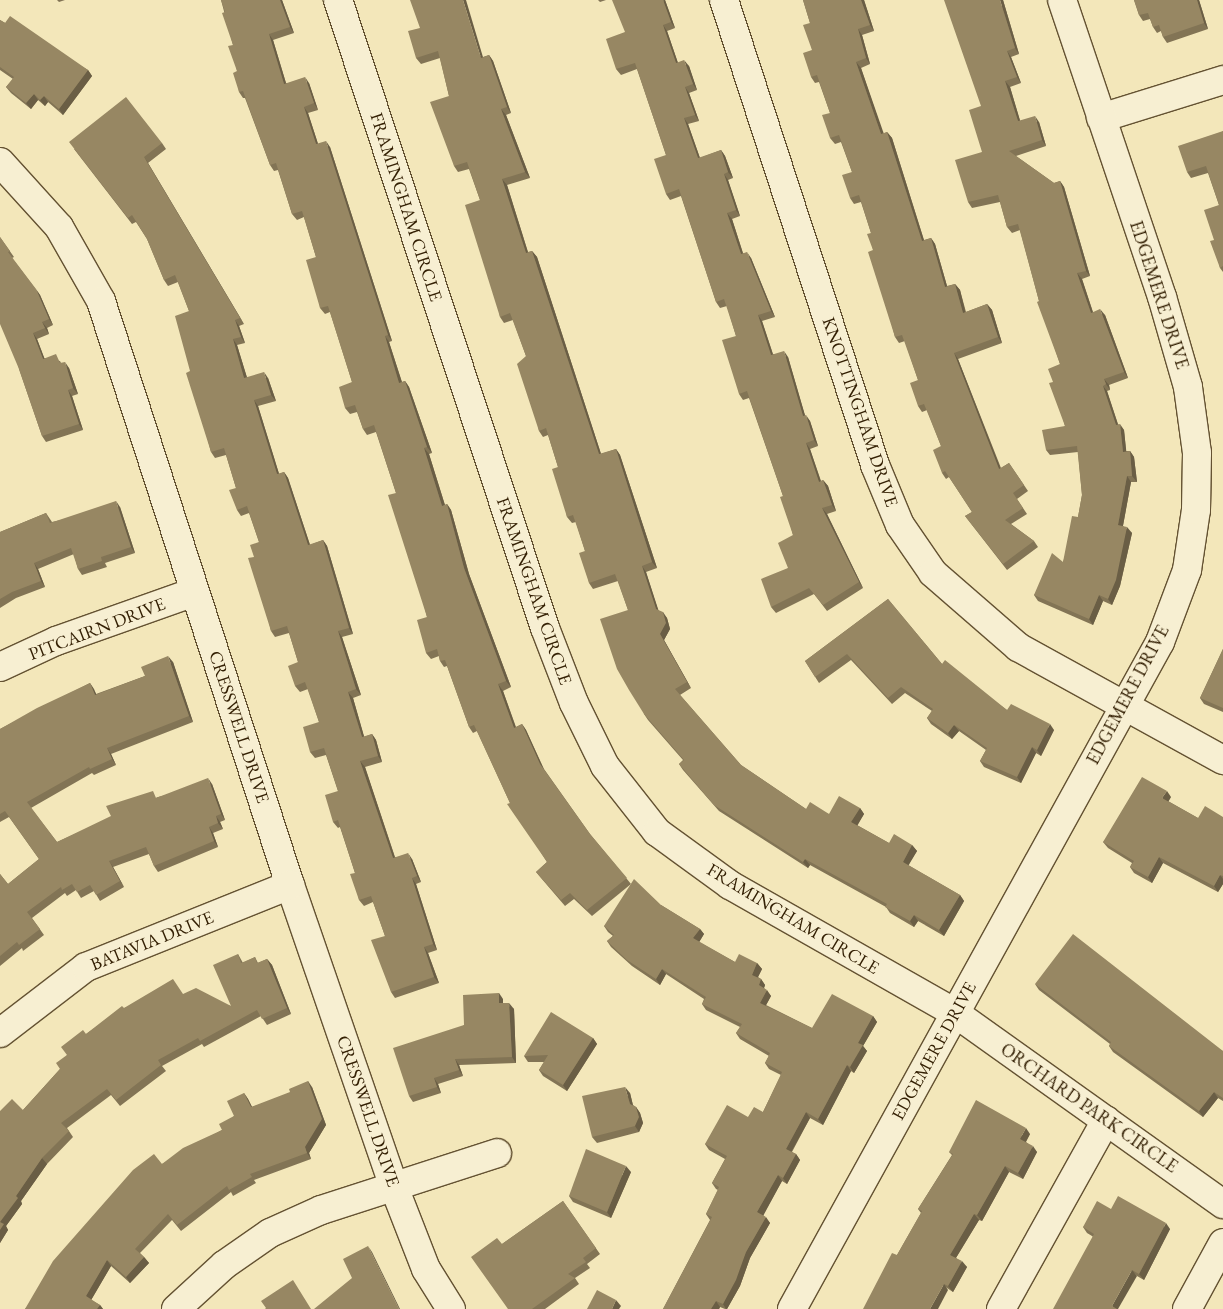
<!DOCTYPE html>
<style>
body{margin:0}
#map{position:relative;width:1223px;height:1309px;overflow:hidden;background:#f3e7ba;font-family:"EB Garamond",serif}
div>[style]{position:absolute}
.roads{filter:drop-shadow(1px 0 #645232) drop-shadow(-1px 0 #645232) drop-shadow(0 1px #645232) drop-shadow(0 -1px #645232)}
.minor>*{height:28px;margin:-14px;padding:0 14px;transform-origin:14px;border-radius:14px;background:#f7efd2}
.wall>*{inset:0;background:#827455}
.shaded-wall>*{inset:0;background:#6a5e45}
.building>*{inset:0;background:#978763}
span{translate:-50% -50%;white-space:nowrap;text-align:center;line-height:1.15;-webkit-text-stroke:4px #f7efd2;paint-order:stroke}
.street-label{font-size:18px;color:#342004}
</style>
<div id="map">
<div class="roads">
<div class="minor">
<i style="left:338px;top:0;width:661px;rotate:71.76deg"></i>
<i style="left:545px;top:628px;width:80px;rotate:68.9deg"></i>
<i style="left:574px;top:703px;width:70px;rotate:63.8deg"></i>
<i style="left:605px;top:766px;width:84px;rotate:51.8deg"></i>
<i style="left:657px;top:832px;width:90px;rotate:36deg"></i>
<i style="left:730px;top:885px;width:259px;rotate:29.6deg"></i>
<i style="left:955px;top:1013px;width:329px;rotate:35.5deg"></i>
<i style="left:724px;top:0;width:489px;rotate:72deg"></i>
<i style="left:875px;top:465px;width:65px;rotate:67.4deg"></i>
<i style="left:900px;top:525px;width:58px;rotate:55.5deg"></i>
<i style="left:933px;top:573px;width:113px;rotate:41deg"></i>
<i style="left:1018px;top:647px;width:234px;rotate:28.9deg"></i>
<i style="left:1101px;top:118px;width:128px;rotate:-17.3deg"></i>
<i style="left:0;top:162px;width:88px;rotate:47.8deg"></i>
<i style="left:59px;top:227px;width:85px;rotate:60.4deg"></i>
<i style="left:101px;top:301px;width:614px;rotate:72.07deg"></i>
<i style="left:290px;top:885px;width:319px;rotate:71deg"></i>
<i style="left:394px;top:1187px;width:88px;rotate:68.7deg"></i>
<i style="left:426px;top:1269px;width:47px;rotate:58deg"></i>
<i style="left:0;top:667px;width:62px;rotate:-24.9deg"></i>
<i style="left:56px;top:641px;width:146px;rotate:-19.5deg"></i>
<i style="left:0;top:1033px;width:108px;rotate:-37.5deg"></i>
<i style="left:86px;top:967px;width:220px;rotate:-21.9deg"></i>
<i style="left:176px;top:1309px;width:65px;rotate:-42.5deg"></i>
<i style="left:224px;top:1265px;width:56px;rotate:-34.8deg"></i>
<i style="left:270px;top:1233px;width:56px;rotate:-24.3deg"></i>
<i style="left:321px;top:1210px;width:185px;rotate:-17.9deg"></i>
<i style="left:792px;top:1309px;width:762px;rotate:-61.11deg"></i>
<i style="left:1160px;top:642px;width:77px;rotate:-69.4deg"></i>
<i style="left:1187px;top:570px;width:61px;rotate:-81.5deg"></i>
<i style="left:1196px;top:510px;width:57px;rotate:-89deg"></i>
<i style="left:1197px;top:453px;width:67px;rotate:-97.8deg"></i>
<i style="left:1188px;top:387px;width:94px;rotate:-106.1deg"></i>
<i style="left:1162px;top:297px;width:313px;rotate:-108.6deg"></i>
<i style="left:1001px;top:1309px;width:216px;rotate:-60.9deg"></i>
<i style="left:1187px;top:1309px;width:75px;rotate:-61.4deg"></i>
</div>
</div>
<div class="wall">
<i style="clip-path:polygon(57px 0,65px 0,59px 2px)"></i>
<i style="clip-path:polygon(221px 0,282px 0,294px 33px,273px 40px,286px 83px,309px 83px,318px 110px,308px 113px,318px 144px,330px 147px,392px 341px,389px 342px,402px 382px,405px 381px,409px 387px,432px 453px,429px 454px,445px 505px,447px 504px,451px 510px,469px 574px,511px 687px,503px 691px,516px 727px,522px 724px,526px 730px,544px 769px,590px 834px,631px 884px,592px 916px,574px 899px,565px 906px,541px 878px,536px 872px,547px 862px,510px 803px,477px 731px,473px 733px,469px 727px,447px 666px,444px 667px,440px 661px,439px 656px,431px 659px,426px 653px,427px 617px,396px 493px,376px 432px,367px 435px,363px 429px,357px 412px,350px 414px,345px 408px,352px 382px,330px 312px,325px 314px,320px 308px,316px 257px,304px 217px,297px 220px,292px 214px,278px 170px,274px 171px,270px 165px,245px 98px,243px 98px,239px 92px,237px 71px,233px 45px)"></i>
<i style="clip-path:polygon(598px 0,606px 0,600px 2px)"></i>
<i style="clip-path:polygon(665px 0,675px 28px,667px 31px,678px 63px,689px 66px,697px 90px,689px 93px,699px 121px,688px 124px,700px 158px,721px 150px,725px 156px,733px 178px,728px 180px,740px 216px,732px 219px,743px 253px,751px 258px,775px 317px,762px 321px,773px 354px,788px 357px,805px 416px,810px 421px,818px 446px,810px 449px,821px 481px,823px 480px,828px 486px,836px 511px,827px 514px,863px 588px,827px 611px,814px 594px,776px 613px,771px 607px,788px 568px,793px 535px,783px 496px,749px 398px,743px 400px,739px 394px,736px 336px,727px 306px,720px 308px,716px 302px,681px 196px,670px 200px,666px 194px,666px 155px,637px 69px,621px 75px,616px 69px,625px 32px)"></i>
<i style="clip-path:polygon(803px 0,864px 0,874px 31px,862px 35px,870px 64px,861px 68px,883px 134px,887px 132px,892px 138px,924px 240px,931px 238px,935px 244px,947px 286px,955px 284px,960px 290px,966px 312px,987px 304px,992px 310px,1002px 343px,958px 359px,1001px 468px,1009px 463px,1028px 491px,1017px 499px,1027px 514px,1011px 524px,1034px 541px,1038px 547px,1007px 570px,965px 516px,972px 512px,949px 477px,946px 479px,942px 473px,941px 446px,927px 410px,922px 412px,918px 406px,918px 380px,905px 341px,899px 343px,895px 337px,873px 250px,871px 233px,861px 202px,854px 204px,850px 198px,852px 172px,841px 142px,835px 144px,830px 138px,830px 113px,819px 82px,815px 83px,811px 77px,812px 50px,810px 23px)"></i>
<i style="clip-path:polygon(1003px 0,1019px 54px,1011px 57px,1021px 83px,1010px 87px,1020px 121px,1039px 122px,1046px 146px,1016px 156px,1054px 183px,1060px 181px,1064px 187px,1090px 276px,1082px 279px,1093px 312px,1105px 315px,1128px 378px,1109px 385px,1110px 390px,1107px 391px,1118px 424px,1124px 430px,1126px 451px,1130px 451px,1134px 457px,1137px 482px,1131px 482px,1123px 526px,1132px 533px,1120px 586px,1112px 605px,1103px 601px,1093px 625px,1038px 601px,1034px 595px,1063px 562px,1078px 517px,1082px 495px,1078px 452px,1050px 455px,1046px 450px,1065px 426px,1053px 382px,1060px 364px,1039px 301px,1020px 230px,1012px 233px,1007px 227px,1000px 202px,972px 208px,968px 202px,982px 152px,981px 106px)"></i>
<i style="clip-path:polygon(1134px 0,1199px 0,1208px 29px,1167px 43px,1163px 37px,1161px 31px,1157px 33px,1153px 27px,1150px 19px,1143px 21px,1139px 15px)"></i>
<i style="clip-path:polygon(0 20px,88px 70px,92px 76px,63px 115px,48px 102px,45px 106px,38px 100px,31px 109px,11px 93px,6px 87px,13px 79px,0 70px)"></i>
<i style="clip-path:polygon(420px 28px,483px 57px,489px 55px,493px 61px,511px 113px,506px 115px,530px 178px,507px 185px,528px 252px,532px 251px,537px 257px,601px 454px,616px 449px,620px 455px,657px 568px,646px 572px,658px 610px,667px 618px,670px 629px,664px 640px,691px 688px,680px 695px,741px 765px,806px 809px,829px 814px,860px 808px,864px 814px,857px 825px,889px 843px,912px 845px,917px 851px,908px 865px,960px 895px,964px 901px,944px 936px,918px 921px,914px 927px,890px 913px,886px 907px,810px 865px,808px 868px,719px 811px,683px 770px,679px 764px,683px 760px,648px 720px,644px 714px,628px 610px,618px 581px,593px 589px,589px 583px,585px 551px,576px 522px,572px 523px,567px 517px,558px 467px,548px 435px,543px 437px,539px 431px,526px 356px,513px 320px,504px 323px,500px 317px,480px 200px,469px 169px,458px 172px,454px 166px,449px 96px,440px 58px,421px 64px,416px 58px)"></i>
<i style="clip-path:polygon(1223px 131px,1223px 272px,1220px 268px,1214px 240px,1219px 205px,1208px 173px,1191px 178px,1187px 172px)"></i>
<i style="clip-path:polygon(162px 143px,166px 149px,148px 163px,244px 324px,239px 326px,245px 343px,237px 345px,247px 378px,268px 378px,276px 401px,258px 406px,279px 474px,284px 472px,288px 478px,310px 545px,323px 540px,327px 546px,353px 634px,342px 637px,361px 695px,353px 698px,364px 737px,372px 734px,376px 740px,382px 762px,365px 767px,395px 857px,412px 859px,421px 882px,416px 884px,437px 950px,428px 953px,439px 983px,395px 998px,391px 992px,385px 936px,373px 902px,364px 906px,359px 900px,355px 873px,340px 827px,338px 828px,333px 822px,338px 791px,326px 755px,315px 758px,310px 752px,319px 722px,308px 689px,300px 692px,295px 686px,298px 662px,289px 633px,275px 637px,271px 631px,254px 557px,259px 542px,249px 513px,241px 516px,237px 510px,236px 488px,226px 455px,215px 458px,211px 452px,190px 371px,189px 311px,178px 282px,168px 286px,164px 280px,147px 239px,136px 222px,132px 224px,74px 149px)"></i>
<i style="clip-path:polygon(0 237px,14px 257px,12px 258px,40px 295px,53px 325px,47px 328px,49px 334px,37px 339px,44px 358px,60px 361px,61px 363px,69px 368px,78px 394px,72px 396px,83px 430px,46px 442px,42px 436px,19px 369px)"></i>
<i style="clip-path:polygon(120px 507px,135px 553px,105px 563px,107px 567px,82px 575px,78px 569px,74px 554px,38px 569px,45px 587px,16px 598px,0 608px,0 532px,46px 513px,52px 522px)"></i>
<i style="clip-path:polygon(888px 599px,942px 664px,1007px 710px,1054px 730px,1041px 756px,1036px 753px,1021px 783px,984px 767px,980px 761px,986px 750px,959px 731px,952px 739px,931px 724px,927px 718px,932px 711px,905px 693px,892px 704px,851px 660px,819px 683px,805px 661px)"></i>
<i style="clip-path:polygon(1223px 649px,1223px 712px,1204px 704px,1200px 698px)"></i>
<i style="clip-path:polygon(173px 662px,193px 722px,111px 754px,116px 765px,94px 775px,92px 773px,31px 808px,57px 842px,158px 797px,212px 784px,225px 820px,220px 822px,223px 829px,213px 833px,218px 847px,158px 872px,154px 866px,149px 854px,113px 867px,124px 887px,100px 901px,94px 891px,81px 898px,76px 890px,67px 896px,65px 893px,32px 918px,44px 935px,23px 951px,22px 948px,0 966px,0 874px,8px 884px,39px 859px,9px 817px,0 822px,0 729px,90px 683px,96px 694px,145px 676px)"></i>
<i style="clip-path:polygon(1171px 797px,1168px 801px,1198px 818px,1223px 817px,1223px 884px,1218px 892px,1163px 863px,1152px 883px,1134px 873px,1130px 867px,1132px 863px,1108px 848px,1103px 842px)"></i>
<i style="clip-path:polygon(661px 905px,700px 929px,704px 934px,699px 942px,735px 962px,757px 963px,762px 969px,758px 977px,761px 979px,765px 985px,764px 988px,771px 996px,766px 1005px,812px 1028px,873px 1016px,877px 1022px,863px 1046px,867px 1051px,854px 1073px,851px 1071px,823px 1125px,810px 1118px,792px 1152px,796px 1154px,800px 1160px,787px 1184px,782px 1181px,763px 1215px,770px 1223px,750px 1258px,740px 1286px,727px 1309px,725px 1309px,720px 1307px,719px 1309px,663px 1309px,710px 1220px,706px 1214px,718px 1190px,716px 1189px,712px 1183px,725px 1159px,709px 1150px,705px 1144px,748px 1117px,763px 1112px,781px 1075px,769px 1069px,765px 1063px,769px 1056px,740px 1039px,736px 1033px,740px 1027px,706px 1010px,702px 1004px,704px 999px,666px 974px,660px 985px,632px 966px,611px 947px,607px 941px,613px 936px,608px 932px,604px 926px)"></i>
<i style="clip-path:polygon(238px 954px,243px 963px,255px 957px,258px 963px,267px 959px,272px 965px,291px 1014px,267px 1025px,261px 1016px,204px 1047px,202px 1044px,162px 1066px,166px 1071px,120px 1106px,111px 1095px,67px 1128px,73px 1137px,47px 1164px,21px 1201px,22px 1204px,6px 1226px,8px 1230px,0 1243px,0 1111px,23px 1110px,60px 1069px,67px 1055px,86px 1034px,124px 1008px,183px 994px,231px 1006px)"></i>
<i style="clip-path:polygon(1035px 984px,1223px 1051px,1223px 1101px,1218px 1098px,1203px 1117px,1113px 1052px,1109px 1046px,1110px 1044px,1039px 990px)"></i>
<i style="clip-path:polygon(503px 999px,503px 1003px,514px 1009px,516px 1063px,459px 1065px,463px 1076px,438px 1084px,441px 1093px,413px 1102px,409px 1096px,464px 1025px)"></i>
<i style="clip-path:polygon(593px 1038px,597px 1044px,567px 1091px,543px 1076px,539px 1070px,544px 1062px,528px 1062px,524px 1056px)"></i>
<i style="clip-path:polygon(312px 1087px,326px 1125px,309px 1153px,311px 1159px,254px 1180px,256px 1183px,233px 1196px,231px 1192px,181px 1231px,172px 1220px,140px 1253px,144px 1257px,149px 1263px,130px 1283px,111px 1266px,91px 1300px,100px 1305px,103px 1309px,25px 1309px,162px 1164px,222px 1130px,234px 1116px,244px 1093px,248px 1099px,252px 1107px)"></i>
<i style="clip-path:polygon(630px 1093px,633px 1105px,636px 1107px,640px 1113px,643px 1123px,639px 1132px,597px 1143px,592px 1137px)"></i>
<i style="clip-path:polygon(1030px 1134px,1026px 1142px,1037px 1152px,1023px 1179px,1009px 1172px,982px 1221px,979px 1220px,956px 1258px,967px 1267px,953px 1292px,897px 1255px,921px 1213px,918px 1209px,952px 1155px,949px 1152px)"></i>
<i style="clip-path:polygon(631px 1172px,611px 1218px,573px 1202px,569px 1196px)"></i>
<i style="clip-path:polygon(563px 1201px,600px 1254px,587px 1264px,590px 1268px,575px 1278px,579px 1284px,545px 1309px,508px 1309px,502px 1244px)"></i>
<i style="clip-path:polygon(1111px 1209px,1170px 1229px,1144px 1280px,1137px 1276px,1092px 1236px,1087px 1233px,1083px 1227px)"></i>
</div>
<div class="shaded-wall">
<i style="clip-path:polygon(280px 0,282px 0,294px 33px,290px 27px)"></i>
<i style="clip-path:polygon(463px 0,466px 0,485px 64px,481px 58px)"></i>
<i style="clip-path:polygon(663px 0,665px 0,675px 28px,671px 22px)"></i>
<i style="clip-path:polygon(861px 0,864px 0,874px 31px,870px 25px)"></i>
<i style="clip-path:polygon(1000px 0,1003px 0,1019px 54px,1015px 48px)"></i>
<i style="clip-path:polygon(1197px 0,1199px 0,1208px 29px,1204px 23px)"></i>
<i style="clip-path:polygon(663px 25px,667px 31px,680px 69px,676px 63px)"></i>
<i style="clip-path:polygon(858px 29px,862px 35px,870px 64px,866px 58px)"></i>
<i style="clip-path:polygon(269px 34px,273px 40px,288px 90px,284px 84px)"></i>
<i style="clip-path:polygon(1007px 51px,1011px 57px,1021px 83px,1017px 77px)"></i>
<i style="clip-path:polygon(489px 55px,493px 61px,511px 113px,507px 107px)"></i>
<i style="clip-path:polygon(684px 60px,689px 66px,697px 90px,693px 84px)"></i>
<i style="clip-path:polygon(856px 62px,861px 68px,886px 140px,881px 134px)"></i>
<i style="clip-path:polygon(88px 70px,92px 76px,63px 115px,59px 109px)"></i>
<i style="clip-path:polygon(305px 77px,309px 83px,318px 110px,314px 103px)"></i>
<i style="clip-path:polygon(1005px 81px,1010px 87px,1022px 127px,1018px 121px)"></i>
<i style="clip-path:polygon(685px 87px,689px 93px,699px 121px,695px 115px)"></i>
<i style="clip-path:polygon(34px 94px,38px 100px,31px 109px,26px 103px)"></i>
<i style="clip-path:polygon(44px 96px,48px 102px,45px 106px,40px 100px)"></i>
<i style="clip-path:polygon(304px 107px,308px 113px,320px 150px,316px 144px)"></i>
<i style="clip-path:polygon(501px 109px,506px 115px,530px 178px,525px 172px)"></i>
<i style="clip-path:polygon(1035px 116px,1039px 122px,1046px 146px,1042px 140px)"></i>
<i style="clip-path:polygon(684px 118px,688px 124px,702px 164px,698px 158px)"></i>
<i style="clip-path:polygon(887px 132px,892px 138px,926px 247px,922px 241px)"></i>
<i style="clip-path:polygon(326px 141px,330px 147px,392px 341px,388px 335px)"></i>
<i style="clip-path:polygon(721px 150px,725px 156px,733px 178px,728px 172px)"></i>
<i style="clip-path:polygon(144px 157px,148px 163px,244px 324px,240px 318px)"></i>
<i style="clip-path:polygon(724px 174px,728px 180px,740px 216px,736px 210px)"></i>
<i style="clip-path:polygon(502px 179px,507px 185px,530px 259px,526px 253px)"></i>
<i style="clip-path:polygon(1060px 181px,1064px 187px,1090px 276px,1086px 271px)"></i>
<i style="clip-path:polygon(727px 213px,732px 219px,745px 260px,741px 254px)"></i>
<i style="clip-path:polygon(931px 238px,935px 244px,949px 293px,945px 287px)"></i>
<i style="clip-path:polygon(532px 251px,537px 257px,603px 460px,599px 454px)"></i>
<i style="clip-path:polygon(747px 252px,751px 258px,775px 317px,771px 311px)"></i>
<i style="clip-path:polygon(1077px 273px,1082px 279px,1095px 319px,1091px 313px)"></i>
<i style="clip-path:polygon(955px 284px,960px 290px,967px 319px,963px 313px)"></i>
<i style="clip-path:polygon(36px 289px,40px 295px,53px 325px,49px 319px)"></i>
<i style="clip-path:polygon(987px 304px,992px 310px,1002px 343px,998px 337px)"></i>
<i style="clip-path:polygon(1100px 309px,1105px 315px,1128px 378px,1124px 372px)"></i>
<i style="clip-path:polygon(758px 315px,762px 321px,775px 361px,771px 355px)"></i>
<i style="clip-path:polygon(235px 320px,239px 326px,245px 343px,241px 337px)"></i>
<i style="clip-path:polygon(42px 322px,47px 328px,49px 334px,45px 328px)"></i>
<i style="clip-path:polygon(33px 333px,37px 339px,47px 365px,43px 359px)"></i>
<i style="clip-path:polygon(385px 336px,389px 342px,404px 389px,399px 383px)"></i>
<i style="clip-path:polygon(233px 339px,237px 345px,249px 384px,244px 378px)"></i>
<i style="clip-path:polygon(784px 351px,788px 357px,807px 422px,803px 416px)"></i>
<i style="clip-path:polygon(954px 353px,958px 359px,1003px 475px,999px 469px)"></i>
<i style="clip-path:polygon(65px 362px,69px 368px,78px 394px,73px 388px)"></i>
<i style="clip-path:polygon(264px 372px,268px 378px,276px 401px,271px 395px)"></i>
<i style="clip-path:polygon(1104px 379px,1109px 385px,1110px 390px,1106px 384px)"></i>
<i style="clip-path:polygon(405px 381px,409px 387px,432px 453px,427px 447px)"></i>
<i style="clip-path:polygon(1103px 386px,1107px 391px,1120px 431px,1116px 425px)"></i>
<i style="clip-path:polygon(68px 390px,72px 396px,83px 430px,79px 424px)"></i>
<i style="clip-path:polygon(254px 400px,258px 406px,281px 480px,277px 474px)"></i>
<i style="clip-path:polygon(806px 415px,810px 421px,818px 446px,814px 440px)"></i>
<i style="clip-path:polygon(1120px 424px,1124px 430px,1127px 458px,1123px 452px)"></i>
<i style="clip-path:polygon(806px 443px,810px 449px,823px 488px,819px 482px)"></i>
<i style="clip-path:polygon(424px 448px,429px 454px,447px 512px,442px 506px)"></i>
<i style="clip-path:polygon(616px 449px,620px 455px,657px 568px,652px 562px)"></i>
<i style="clip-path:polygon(1130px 451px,1134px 457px,1137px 482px,1132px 476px)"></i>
<i style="clip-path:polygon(284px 472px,288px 478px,312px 551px,308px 545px)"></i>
<i style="clip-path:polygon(1127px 476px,1131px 482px,1122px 531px,1118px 525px)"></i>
<i style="clip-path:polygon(823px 480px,828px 486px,836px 511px,832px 505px)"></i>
<i style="clip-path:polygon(116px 501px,120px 507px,135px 553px,131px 547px)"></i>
<i style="clip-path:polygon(447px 504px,451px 510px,469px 574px,511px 687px,506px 681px,464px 568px)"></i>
<i style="clip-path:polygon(822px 508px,827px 514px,863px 588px,859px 582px)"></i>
<i style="clip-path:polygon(1127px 527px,1132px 533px,1120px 586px,1112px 605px,1108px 599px)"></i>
<i style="clip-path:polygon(323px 540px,327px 546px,353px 634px,349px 628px)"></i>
<i style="clip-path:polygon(34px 563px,38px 569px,45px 587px,41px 581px)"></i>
<i style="clip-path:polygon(642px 566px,646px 572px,660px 615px,656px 609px)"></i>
<i style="clip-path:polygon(1099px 595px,1103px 601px,1093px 625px,1089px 619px)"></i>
<i style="clip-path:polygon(663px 612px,667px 618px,670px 629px,664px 640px,691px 688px,687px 682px,660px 634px)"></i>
<i style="clip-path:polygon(338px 631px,342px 637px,361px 695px,356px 689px)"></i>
<i style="clip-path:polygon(168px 656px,173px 662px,193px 722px,189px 716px)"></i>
<i style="clip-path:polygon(90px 683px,94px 689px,99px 701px,95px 695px)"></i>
<i style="clip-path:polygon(498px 684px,503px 691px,518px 734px,514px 728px)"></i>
<i style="clip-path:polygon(348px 692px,353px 698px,366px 743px,362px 737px)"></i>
<i style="clip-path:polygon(522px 724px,526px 730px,544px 770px,540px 764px)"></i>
<i style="clip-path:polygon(1050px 724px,1054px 730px,1041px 756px,1037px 750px)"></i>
<i style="clip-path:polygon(954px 725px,959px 731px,952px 739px,948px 733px)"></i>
<i style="clip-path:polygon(372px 734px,376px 740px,382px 762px,378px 756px)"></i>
<i style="clip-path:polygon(1032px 747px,1036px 753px,1021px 783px,1017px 777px)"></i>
<i style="clip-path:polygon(107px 748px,111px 754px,116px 765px,112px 759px)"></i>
<i style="clip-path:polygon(360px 761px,365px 767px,397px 864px,393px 858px)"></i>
<i style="clip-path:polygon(208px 778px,212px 784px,225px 820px,221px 814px)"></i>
<i style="clip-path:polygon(1167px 791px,1171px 797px,1167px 804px,1162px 798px)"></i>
<i style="clip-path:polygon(860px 808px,864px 814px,856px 828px,851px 822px)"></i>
<i style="clip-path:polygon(216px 816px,220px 822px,223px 829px,218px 823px)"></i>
<i style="clip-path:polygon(209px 827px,213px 833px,218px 847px,214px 841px)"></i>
<i style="clip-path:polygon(912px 845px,917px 851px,907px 868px,903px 862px)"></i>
<i style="clip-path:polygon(408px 853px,412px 859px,421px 882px,417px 876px)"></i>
<i style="clip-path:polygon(1159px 857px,1163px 863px,1152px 883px,1148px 877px)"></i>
<i style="clip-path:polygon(805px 859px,810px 865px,808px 868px,803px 862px)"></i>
<i style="clip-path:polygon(109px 861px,113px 867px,124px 887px,120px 881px)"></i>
<i style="clip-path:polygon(1220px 875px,1223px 879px,1223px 884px,1218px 892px,1214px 886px)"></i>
<i style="clip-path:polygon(412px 878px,416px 884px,437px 950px,433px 944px)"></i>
<i style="clip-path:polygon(960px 895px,964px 901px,944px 936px,939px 930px)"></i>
<i style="clip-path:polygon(914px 915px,918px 921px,914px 927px,910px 921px)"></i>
<i style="clip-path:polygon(700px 929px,704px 934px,698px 944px,693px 938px)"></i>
<i style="clip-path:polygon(424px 947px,428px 953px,439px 983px,434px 977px)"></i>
<i style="clip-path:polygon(267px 959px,272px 965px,291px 1014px,287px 1008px)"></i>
<i style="clip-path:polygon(757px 963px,762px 969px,756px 981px,752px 975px)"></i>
<i style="clip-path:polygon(662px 969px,666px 974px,660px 985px,656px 979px)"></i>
<i style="clip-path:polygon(761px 979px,765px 985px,763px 991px,759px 985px)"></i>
<i style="clip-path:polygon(767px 990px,771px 996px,764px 1009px,760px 1003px)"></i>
<i style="clip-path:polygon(499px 993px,503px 999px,503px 1009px,499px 1003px)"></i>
<i style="clip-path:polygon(509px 1003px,514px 1009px,516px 1063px,512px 1057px)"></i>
<i style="clip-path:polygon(873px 1016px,877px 1022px,863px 1046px,867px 1051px,854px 1073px,850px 1067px,858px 1043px)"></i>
<i style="clip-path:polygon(593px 1038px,597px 1044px,567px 1091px,563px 1085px)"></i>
<i style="clip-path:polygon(455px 1059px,459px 1065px,463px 1076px,459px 1070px)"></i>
<i style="clip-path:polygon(847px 1065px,851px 1071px,823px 1125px,818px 1119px)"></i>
<i style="clip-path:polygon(434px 1078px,438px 1084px,441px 1093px,437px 1087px)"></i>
<i style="clip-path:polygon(308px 1081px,312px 1087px,326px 1125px,309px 1153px,311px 1159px,307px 1153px,305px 1147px)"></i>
<i style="clip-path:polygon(625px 1087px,630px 1093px,634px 1110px,630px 1104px)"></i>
<i style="clip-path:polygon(1214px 1092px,1218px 1098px,1203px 1117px,1199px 1111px)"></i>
<i style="clip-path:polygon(244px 1093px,248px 1099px,255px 1113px,251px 1107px)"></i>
<i style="clip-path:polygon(636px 1107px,640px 1113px,643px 1123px,639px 1132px,635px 1126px)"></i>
<i style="clip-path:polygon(806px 1112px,810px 1118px,790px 1154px,786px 1149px)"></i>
<i style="clip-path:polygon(1026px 1128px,1030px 1134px,1024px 1145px,1020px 1139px)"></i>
<i style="clip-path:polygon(1033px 1146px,1037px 1152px,1023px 1179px,1018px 1173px)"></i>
<i style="clip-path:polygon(796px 1154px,800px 1160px,787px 1184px,783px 1178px)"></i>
<i style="clip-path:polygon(42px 1158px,47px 1164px,21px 1201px,22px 1204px,6px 1226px,8px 1230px,0 1243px,0 1222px,16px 1196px)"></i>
<i style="clip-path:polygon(626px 1166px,631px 1172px,611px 1218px,607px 1212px)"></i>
<i style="clip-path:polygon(1005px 1166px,1009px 1172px,982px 1221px,977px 1215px)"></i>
<i style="clip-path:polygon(778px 1175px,782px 1181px,762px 1218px,757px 1212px)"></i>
<i style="clip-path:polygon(974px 1214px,979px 1220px,954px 1261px,950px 1255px)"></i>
<i style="clip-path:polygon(766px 1217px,770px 1223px,750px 1258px,740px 1286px,727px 1309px,726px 1309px,723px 1304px,746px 1252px)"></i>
<i style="clip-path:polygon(1166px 1223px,1170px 1229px,1144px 1280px,1139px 1274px)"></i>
<i style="clip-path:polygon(368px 1246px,372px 1252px,400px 1309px,399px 1309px)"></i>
<i style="clip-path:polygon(144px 1257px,149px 1263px,130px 1283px,126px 1277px)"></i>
<i style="clip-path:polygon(107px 1260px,111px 1266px,90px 1302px,86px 1296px)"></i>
<i style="clip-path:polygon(962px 1261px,967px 1267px,953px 1292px,948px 1286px)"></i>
<i style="clip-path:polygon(1132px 1270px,1137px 1276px,1118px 1309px,1114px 1309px,1112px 1306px)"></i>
<i style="clip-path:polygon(944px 1284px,948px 1290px,938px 1309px,930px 1309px)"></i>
<i style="clip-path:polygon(616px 1300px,621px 1306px,619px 1309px,612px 1309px)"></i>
<i style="clip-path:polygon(716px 1301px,720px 1307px,719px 1309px,711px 1309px)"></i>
<i style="clip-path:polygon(100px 1305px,103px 1309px,97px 1309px)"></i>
</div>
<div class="building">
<i style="clip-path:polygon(221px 0,280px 0,290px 27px,269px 34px,284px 84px,305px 77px,314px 103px,304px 107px,316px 144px,326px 141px,388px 335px,385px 336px,399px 383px,405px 381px,427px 447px,424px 448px,442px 506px,447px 504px,464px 568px,506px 681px,498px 684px,514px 728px,522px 724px,540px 764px,590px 834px,627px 878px,587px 910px,570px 893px,561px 900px,536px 872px,547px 862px,507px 804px,510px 803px,474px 725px,469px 727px,445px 660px,440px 661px,437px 649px,426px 653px,417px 620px,427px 617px,388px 495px,396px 493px,374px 425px,363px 429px,355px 405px,345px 408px,339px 387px,352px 382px,328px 306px,320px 308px,306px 260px,316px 257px,302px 211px,292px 214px,276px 163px,270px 165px,243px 91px,239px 92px,233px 73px,237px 71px,228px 46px,233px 45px,222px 13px,225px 12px)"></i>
<i style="clip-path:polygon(410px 0,463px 0,481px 58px,489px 55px,507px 107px,501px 109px,525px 172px,502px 179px,526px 253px,532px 251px,599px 454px,616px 449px,652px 562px,642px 566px,656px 609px,663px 612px,666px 623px,660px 634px,687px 682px,675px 689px,741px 765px,806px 809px,810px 802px,829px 814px,839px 796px,860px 808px,851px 822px,889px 843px,894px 834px,912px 845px,903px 862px,960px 895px,939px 930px,914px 915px,910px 921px,885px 907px,887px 904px,805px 859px,803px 862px,714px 805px,679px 764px,684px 760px,644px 714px,629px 690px,617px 669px,600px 619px,628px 610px,615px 574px,589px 583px,579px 553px,585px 551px,573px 515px,567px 517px,552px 469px,558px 467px,546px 428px,539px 431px,517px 364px,526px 356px,510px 313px,500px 317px,465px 205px,480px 200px,467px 162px,454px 166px,430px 102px,449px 96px,438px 51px,416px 58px,408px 31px,420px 28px)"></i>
<i style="clip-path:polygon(612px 0,663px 0,671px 22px,663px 25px,676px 63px,684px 60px,693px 84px,685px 87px,695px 115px,684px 118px,698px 158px,721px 150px,728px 172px,724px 174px,736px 210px,727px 213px,741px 254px,747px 252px,771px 311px,758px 315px,771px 355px,784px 351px,803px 416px,806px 415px,814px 440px,806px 443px,819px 482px,823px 480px,832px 505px,822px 508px,859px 582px,823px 605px,809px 588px,771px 607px,761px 579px,788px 568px,778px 543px,793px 535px,780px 497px,783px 496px,747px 391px,739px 394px,722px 340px,736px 336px,724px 299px,716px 302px,679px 189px,666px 194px,654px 159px,666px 155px,635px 63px,616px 69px,606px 39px,625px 32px)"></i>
<i style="clip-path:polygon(803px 0,861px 0,870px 25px,858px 29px,866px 58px,856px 62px,881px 134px,887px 132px,922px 241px,931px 238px,945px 287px,955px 284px,963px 313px,987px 304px,998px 337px,954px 353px,999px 469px,1009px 463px,1024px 485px,1013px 493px,1023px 508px,1005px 520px,1034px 541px,1003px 564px,965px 516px,972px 512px,945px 471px,942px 473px,933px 450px,941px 446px,924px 404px,918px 406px,910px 383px,918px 380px,902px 335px,895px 337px,868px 252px,873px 250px,867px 234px,871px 233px,859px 195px,850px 198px,842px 175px,852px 172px,839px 135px,830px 138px,822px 115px,830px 113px,817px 75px,811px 77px,803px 53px,812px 50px,803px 25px,810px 23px)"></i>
<i style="clip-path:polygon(944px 0,1000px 0,1015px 48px,1007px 51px,1017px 77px,1005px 81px,1018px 121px,1035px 116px,1042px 140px,1009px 151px,1054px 183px,1060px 181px,1086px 271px,1077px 273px,1091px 313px,1100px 309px,1124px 372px,1104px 379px,1106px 384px,1103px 386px,1116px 425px,1120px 424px,1123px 452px,1130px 451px,1132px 476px,1127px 476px,1118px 525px,1127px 527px,1116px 580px,1108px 599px,1099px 595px,1089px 619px,1034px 595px,1052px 553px,1063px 562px,1072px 516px,1078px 517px,1082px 495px,1077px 446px,1046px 450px,1042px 430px,1065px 426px,1049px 383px,1053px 382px,1048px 369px,1060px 364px,1037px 302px,1039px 301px,1018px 224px,1007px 227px,998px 195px,968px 202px,955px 160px,982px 152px,969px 110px,981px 106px)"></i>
<i style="clip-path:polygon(1134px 0,1197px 0,1204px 23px,1163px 37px,1159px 25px,1153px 27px,1148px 13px,1139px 15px)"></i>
<i style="clip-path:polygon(10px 16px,88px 70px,59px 109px,44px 96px,40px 100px,34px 94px,26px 103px,6px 87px,14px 77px,0 67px,0 20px,5px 23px)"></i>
<i style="clip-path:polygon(126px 97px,162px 143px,144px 157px,240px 318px,235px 320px,241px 337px,233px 339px,244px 378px,264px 372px,271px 395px,254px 400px,277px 474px,284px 472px,308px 545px,323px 540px,349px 628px,338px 631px,356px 689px,348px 692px,362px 737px,372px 734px,378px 756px,360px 761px,393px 858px,408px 853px,417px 876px,412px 878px,433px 944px,424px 947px,434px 977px,391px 992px,371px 940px,385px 936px,371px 896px,359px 900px,350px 874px,355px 873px,338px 820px,333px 822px,325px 795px,338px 791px,324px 748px,310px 752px,303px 727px,319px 722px,305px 682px,295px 686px,288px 666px,298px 662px,287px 626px,271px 631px,248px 558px,254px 557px,250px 545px,259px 542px,247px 506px,237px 510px,229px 490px,236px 488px,224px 448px,211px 452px,186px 373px,190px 371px,175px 316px,189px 311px,175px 275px,164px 280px,147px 239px,132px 215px,128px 218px,69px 142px)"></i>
<i style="clip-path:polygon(1223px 131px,1223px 266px,1220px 268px,1210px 241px,1214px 240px,1204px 210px,1219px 205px,1206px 166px,1187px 172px,1178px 146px)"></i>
<i style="clip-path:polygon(0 237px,10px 251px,8px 252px,36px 289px,49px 319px,42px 322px,45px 328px,33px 333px,43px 359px,56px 354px,60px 363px,65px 362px,73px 388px,68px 390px,79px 424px,42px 436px,19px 369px,0 324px)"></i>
<i style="clip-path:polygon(116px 501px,131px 547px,101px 557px,102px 561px,78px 569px,71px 548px,34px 563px,41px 581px,12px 592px,0 599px,0 532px,46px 513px,50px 523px)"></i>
<i style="clip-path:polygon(888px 599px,942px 664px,945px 660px,1007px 710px,1011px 704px,1050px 724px,1037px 750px,1032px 747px,1017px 777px,980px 761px,987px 748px,954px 725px,948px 733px,927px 718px,933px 709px,901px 687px,888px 698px,847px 654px,815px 677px,805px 661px)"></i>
<i style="clip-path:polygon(1223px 649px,1223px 708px,1200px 698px)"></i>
<i style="clip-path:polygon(168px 656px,189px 716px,107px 748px,112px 759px,90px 769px,89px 767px,27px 802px,57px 842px,111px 816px,106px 806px,153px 791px,156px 798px,208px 778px,221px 814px,216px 816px,218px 823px,209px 827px,214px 841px,154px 866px,146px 847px,109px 861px,120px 881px,96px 895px,90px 885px,77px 892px,72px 884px,62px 890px,61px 887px,27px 912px,40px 929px,19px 945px,17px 942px,0 956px,0 874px,8px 884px,39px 859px,5px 811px,0 814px,0 729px,37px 708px,90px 683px,95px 695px,145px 676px,141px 667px)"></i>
<i style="clip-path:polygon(1142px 777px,1167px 791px,1162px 798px,1198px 818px,1205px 806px,1223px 817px,1223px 876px,1220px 875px,1214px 886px,1159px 857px,1148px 877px,1130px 867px,1134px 861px,1103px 842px)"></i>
<i style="clip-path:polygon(634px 879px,661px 905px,700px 929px,693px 938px,735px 962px,739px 954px,757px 963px,752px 975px,761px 979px,759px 985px,767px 990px,760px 1003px,812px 1028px,832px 994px,873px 1016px,858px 1043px,863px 1045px,850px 1067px,847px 1065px,818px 1119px,806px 1112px,786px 1149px,796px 1154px,783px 1178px,778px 1175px,757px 1212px,766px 1217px,746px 1252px,736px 1280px,723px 1304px,716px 1301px,711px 1309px,663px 1309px,712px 1217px,706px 1214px,719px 1187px,712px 1183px,727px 1156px,705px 1144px,727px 1105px,748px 1117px,754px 1107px,763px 1112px,782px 1072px,765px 1063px,770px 1053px,736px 1033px,742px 1024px,702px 1004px,706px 997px,662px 969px,656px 979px,627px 960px,607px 941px,614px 935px,604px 926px)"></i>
<i style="clip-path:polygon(1073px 934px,1223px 1051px,1223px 1098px,1214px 1092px,1199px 1111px,1109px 1046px,1111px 1042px,1035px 984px)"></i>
<i style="clip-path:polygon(238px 954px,241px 963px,255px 957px,257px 963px,267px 959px,287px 1008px,262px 1019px,257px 1010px,200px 1041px,198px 1038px,158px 1060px,161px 1065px,116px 1100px,107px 1089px,61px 1123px,69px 1131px,42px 1158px,16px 1196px,18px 1198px,0 1222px,4px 1224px,0 1230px,0 1111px,12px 1099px,23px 1110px,60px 1069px,56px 1063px,67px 1055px,61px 1047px,83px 1030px,86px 1034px,122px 1006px,124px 1008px,173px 979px,183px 994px,196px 988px,231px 1006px,213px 965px)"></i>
<i style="clip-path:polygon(499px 993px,499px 1003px,509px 1003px,512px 1057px,455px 1059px,459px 1070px,434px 1078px,437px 1087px,409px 1096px,393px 1048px,464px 1025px,463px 995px)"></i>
<i style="clip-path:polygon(551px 1012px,593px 1038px,563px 1085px,539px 1070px,548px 1055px,524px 1056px)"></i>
<i style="clip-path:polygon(308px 1081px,322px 1119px,305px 1147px,307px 1153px,250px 1174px,252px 1177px,229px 1190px,227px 1186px,177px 1225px,168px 1214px,135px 1249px,144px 1257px,126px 1277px,107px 1260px,86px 1296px,100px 1305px,97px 1309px,25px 1309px,53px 1261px,133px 1170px,154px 1154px,162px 1164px,183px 1148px,222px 1130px,219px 1124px,234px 1116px,227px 1101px,244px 1093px,251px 1107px,290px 1092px,289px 1089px)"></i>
<i style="clip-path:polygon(625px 1087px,630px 1104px,636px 1107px,639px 1117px,635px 1126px,592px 1137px,582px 1096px)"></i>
<i style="clip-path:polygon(976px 1100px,1026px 1128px,1020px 1139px,1033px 1146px,1018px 1173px,1005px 1166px,977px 1215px,974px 1214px,950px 1255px,962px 1261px,948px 1286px,944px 1284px,930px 1309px,863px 1309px,892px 1253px,897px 1255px,922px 1211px,918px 1209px,953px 1154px,949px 1152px)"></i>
<i style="clip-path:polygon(586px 1149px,626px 1166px,607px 1212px,569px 1196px)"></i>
<i style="clip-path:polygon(1118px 1196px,1166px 1223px,1139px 1274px,1132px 1270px,1112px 1306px,1117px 1309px,1053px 1309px,1094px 1234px,1083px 1227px,1097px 1201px,1111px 1209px)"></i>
<i style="clip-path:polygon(563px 1201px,596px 1248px,583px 1258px,586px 1262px,568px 1274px,575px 1278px,532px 1309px,508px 1309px,471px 1257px,497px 1238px,502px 1244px)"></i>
<i style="clip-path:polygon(368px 1246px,399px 1309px,314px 1309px,352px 1278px,343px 1259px)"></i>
<i style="clip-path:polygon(293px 1280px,311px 1309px,265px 1309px,266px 1308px,261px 1301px)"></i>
<i style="clip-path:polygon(597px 1290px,616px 1300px,612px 1309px,587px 1309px)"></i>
</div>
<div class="street-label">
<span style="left:406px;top:207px;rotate:72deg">FRAMINGHAM CIRCLE</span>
<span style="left:1159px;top:295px;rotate:72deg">EDGEMERE DRIVE</span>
<span style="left:860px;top:412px;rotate:71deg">KNOTTINGHAM DRIVE</span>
<span style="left:534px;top:591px;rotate:71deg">FRAMINGHAM CIRCLE</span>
<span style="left:97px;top:629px;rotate:-21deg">PITCAIRN DRIVE</span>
<span style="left:1128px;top:695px;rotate:-62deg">EDGEMERE DRIVE</span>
<span style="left:239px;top:727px;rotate:72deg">CRESSWELL DRIVE</span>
<span style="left:793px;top:919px;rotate:31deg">FRAMINGHAM CIRCLE</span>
<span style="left:152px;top:941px;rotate:-22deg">BATAVIA DRIVE</span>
<span style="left:934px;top:1051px;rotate:-61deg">EDGEMERE DRIVE</span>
<span style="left:1089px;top:1108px;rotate:35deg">ORCHARD PARK CIRCLE</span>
<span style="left:368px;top:1111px;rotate:71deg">CRESSWELL DRIVE</span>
</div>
</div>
